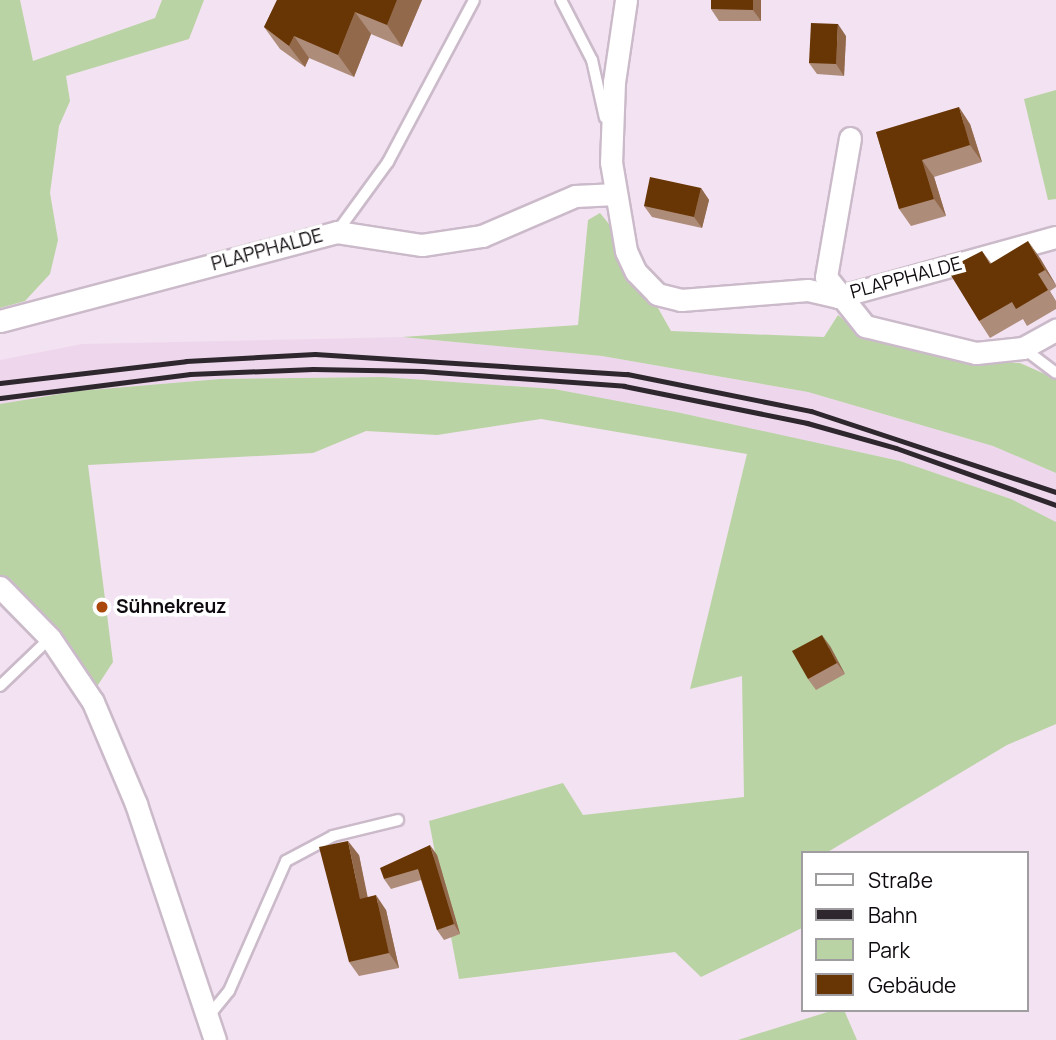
<!DOCTYPE html>
<meta charset="utf-8">
<style>
body{margin:0}
#map{position:relative;width:1056px;height:1040px;overflow:hidden;background:#f3e2f1;font-family:Manrope,sans-serif}
div>[style]{position:absolute}
.built>*{inset:0;background:#eed7ec}
.green>*{inset:0;background:#b9d3a4}
.roads{filter:drop-shadow(2px 0 #cbbac9) drop-shadow(-2px 0 #cbbac9) drop-shadow(0 2px #cbbac9) drop-shadow(0 -2px #cbbac9)}
.lane>*{height:10px;margin:-5px;padding:0 5px;transform-origin:5px;border-radius:5px;background:#fff}
.street>*{height:21px;margin:-10.5px;padding:0 10.5px;transform-origin:10.5px;border-radius:10.5px;background:#fff}
.rail>*{height:5px;margin:-2.5px;padding:0 2.5px;transform-origin:2.5px;border-radius:2.5px;background:#2e282e}
.wall>*{inset:0;background:#ae8c7a}
.shaded-wall>*{inset:0;background:#92694b}
.building>*{inset:0;background:#683504}
.dots>*{width:19px;height:19px;translate:-50% -50%;box-sizing:border-box;border:4px solid #fff;border-radius:50%}
span{translate:-50% -50%;white-space:nowrap;text-align:center;line-height:1.15;-webkit-text-stroke:7px #fff;paint-order:stroke}
.street-label{font-size:19px;color:#0f0a0f}
.poi-label{font-size:19px;color:#0f0a0f;font-weight:700}
.left{translate:0 -50%;text-align:left}
.legend{position:absolute;left:801px;top:851px;width:228px;height:161px;box-sizing:border-box;background:#fff;border:2px solid #9f9d9f;margin:0;padding:9px 12px;list-style:none;font-size:21px;color:#0f0a0f}
.legend li{display:flex;align-items:center;gap:14px;height:35px}
.legend b{width:35px;border:2px solid #9f9d9f}
</style>
<div id="map">
<div class="built">
<i style="clip-path:polygon(402px 337px,602px 356px,808px 392px,993px 446px,1056px 473px,1056px 522px,1011px 499px,900px 461px,554px 389px,383px 377px,220px 379px,78px 391px,0 404px,0 360px,82px 344px)"></i>
</div>
<div class="green">
<i style="clip-path:polygon(0 0,20px 0,33px 61px,155px 18px,162px 0,204px 0,189px 39px,66px 76px,70px 101px,59px 126px,50px 193px,58px 240px,50px 274px,25px 301px,0 308px)"></i>
<i style="clip-path:polygon(1056px 90px,1056px 199px,1048px 200px,1024px 99px)"></i>
<i style="clip-path:polygon(600px 213px,609px 224px,625px 279px,654px 301px,671px 331px,824px 337px,838px 315px,863px 337px,950px 359px,1020px 363px,1056px 379px,1056px 473px,993px 446px,808px 392px,602px 356px,402px 337px,578px 325px,588px 220px)"></i>
<i style="clip-path:polygon(383px 377px,554px 389px,676px 412px,900px 461px,1011px 499px,1056px 522px,1056px 724px,1007px 745px,826px 853px,802px 853px,802px 928px,701px 977px,675px 952px,459px 979px,429px 821px,563px 783px,583px 815px,744px 797px,742px 676px,690px 689px,747px 454px,541px 419px,437px 435px,366px 431px,313px 453px,88px 465px,113px 662px,96px 688px,58px 631px,0 575px,0 404px,78px 391px,220px 379px)"></i>
<i style="clip-path:polygon(834px 1010px,844px 1010px,857px 1040px,738px 1040px)"></i>
</div>
<div class="roads">
<div class="lane">
<i style="left:561px;top:0;width:68px;rotate:62.7deg"></i>
<i style="left:592px;top:60px;width:59px;rotate:77.4deg"></i>
<i style="left:337px;top:232px;width:87px;rotate:-53.9deg"></i>
<i style="left:388px;top:162px;width:183px;rotate:-62deg"></i>
<i style="left:1023px;top:348px;width:41px;rotate:37.1deg"></i>
<i style="left:0;top:686px;width:69px;rotate:-43.8deg"></i>
<i style="left:207px;top:1018px;width:35px;rotate:-51deg"></i>
<i style="left:229px;top:991px;width:142px;rotate:-66.3deg"></i>
<i style="left:286px;top:861px;width:53px;rotate:-28deg"></i>
<i style="left:333px;top:836px;width:67px;rotate:-13.8deg"></i>
</div>
<div class="street">
<i style="left:626px;top:0;width:83px;rotate:98.3deg"></i>
<i style="left:614px;top:82px;width:80px;rotate:92.1deg"></i>
<i style="left:611px;top:162px;width:90px;rotate:80.4deg"></i>
<i style="left:626px;top:251px;width:23px;rotate:65deg"></i>
<i style="left:636px;top:272px;width:30px;rotate:46deg"></i>
<i style="left:657px;top:294px;width:25px;rotate:14deg"></i>
<i style="left:681px;top:300px;width:127px;rotate:-4.5deg"></i>
<i style="left:808px;top:290px;width:31px;rotate:13deg"></i>
<i style="left:838px;top:297px;width:226px;rotate:-15.4deg"></i>
<i style="left:850px;top:138px;width:141px;rotate:99.8deg"></i>
<i style="left:826px;top:277px;width:63px;rotate:51.5deg"></i>
<i style="left:865px;top:326px;width:114px;rotate:13.7deg"></i>
<i style="left:976px;top:353px;width:47px;rotate:-6.1deg"></i>
<i style="left:1023px;top:348px;width:38px;rotate:-29deg"></i>
<i style="left:0;top:321px;width:349px;rotate:-14.8deg"></i>
<i style="left:337px;top:232px;width:86px;rotate:8.7deg"></i>
<i style="left:422px;top:245px;width:61px;rotate:-8.5deg"></i>
<i style="left:482px;top:236px;width:101px;rotate:-23.3deg"></i>
<i style="left:575px;top:196px;width:41px;rotate:-2.8deg"></i>
<i style="left:0;top:587px;width:71px;rotate:45.6deg"></i>
<i style="left:50px;top:638px;width:77px;rotate:56.1deg"></i>
<i style="left:93px;top:702px;width:111px;rotate:67.1deg"></i>
<i style="left:136px;top:804px;width:249px;rotate:71.5deg"></i>
</div>
</div>
<div class="rail">
<i style="left:0;top:383px;width:187px;rotate:-6.7deg"></i>
<i style="left:186px;top:361px;width:129px;rotate:-3.1deg"></i>
<i style="left:315px;top:354px;width:313px;rotate:3.7deg"></i>
<i style="left:627px;top:374px;width:188px;rotate:11.4deg"></i>
<i style="left:811px;top:411px;width:258px;rotate:18.3deg"></i>
<i style="left:0;top:398px;width:192px;rotate:-7.2deg"></i>
<i style="left:190px;top:374px;width:123px;rotate:-2.3deg"></i>
<i style="left:313px;top:369px;width:109px;rotate:1.1deg"></i>
<i style="left:422px;top:371px;width:203px;rotate:4.2deg"></i>
<i style="left:624px;top:386px;width:187px;rotate:11.4deg"></i>
<i style="left:807px;top:423px;width:92px;rotate:15.7deg"></i>
<i style="left:896px;top:448px;width:170px;rotate:19.6deg"></i>
</div>
<div class="wall">
<i style="clip-path:polygon(277px 0,422px 0,402px 47px,371px 34px,354px 77px,309px 58px,305px 67px,280px 49px,264px 27px)"></i>
<i style="clip-path:polygon(711px 0,761px 0,761px 21px,719px 21px,711px 9px)"></i>
<i style="clip-path:polygon(846px 36px,844px 76px,817px 74px,809px 63px)"></i>
<i style="clip-path:polygon(970px 124px,982px 162px,934px 177px,946px 216px,911px 226px,899px 209px,876px 132px)"></i>
<i style="clip-path:polygon(701px 188px,709px 200px,702px 228px,652px 217px,644px 206px)"></i>
<i style="clip-path:polygon(982px 251px,991px 263px,1040px 258px,1056px 285px,1056px 287px,1050px 291px,1056px 301px,1056px 309px,1027px 326px,1023px 319px,990px 338px,979px 321px)"></i>
<i style="clip-path:polygon(830px 646px,845px 674px,816px 690px,808px 679px)"></i>
<i style="clip-path:polygon(359px 855px,367px 897px,386px 910px,399px 968px,359px 976px,349px 962px)"></i>
<i style="clip-path:polygon(437px 855px,460px 934px,444px 940px,437px 930px,421px 880px,391px 889px,384px 879px)"></i>
</div>
<div class="shaded-wall">
<i style="clip-path:polygon(397px 0,422px 0,402px 47px,387px 25px)"></i>
<i style="clip-path:polygon(753px 0,761px 0,761px 21px,753px 10px)"></i>
<i style="clip-path:polygon(355px 12px,371px 34px,354px 77px,338px 55px)"></i>
<i style="clip-path:polygon(838px 24px,846px 36px,844px 76px,836px 64px)"></i>
<i style="clip-path:polygon(294px 36px,309px 58px,305px 67px,289px 46px)"></i>
<i style="clip-path:polygon(959px 107px,970px 124px,982px 162px,970px 145px)"></i>
<i style="clip-path:polygon(922px 160px,934px 177px,946px 216px,934px 199px)"></i>
<i style="clip-path:polygon(701px 188px,709px 200px,702px 228px,694px 217px)"></i>
<i style="clip-path:polygon(1028px 241px,1040px 258px,1056px 285px,1045px 270px)"></i>
<i style="clip-path:polygon(822px 635px,830px 646px,845px 674px,837px 663px)"></i>
<i style="clip-path:polygon(348px 841px,359px 855px,371px 913px,360px 899px)"></i>
<i style="clip-path:polygon(430px 845px,437px 855px,460px 934px,454px 924px)"></i>
<i style="clip-path:polygon(376px 895px,386px 910px,399px 968px,389px 953px)"></i>
</div>
<div class="building">
<i style="clip-path:polygon(277px 0,397px 0,387px 25px,355px 12px,338px 55px,294px 36px,289px 46px,264px 27px)"></i>
<i style="clip-path:polygon(711px 0,753px 0,753px 10px,711px 9px)"></i>
<i style="clip-path:polygon(811px 23px,838px 24px,836px 64px,809px 63px)"></i>
<i style="clip-path:polygon(959px 107px,970px 145px,922px 160px,934px 199px,899px 209px,876px 132px)"></i>
<i style="clip-path:polygon(650px 177px,701px 188px,694px 217px,644px 206px)"></i>
<i style="clip-path:polygon(1028px 241px,1045px 270px,1038px 274px,1048px 290px,1016px 309px,1012px 302px,979px 321px,947px 269px,982px 251px,990px 264px)"></i>
<i style="clip-path:polygon(822px 635px,837px 663px,808px 679px,792px 651px)"></i>
<i style="clip-path:polygon(348px 841px,360px 899px,376px 895px,389px 953px,349px 962px,319px 847px)"></i>
<i style="clip-path:polygon(430px 845px,454px 924px,437px 930px,418px 869px,384px 879px,380px 868px)"></i>
</div>
<div class="dots">
<i style="left:102px;top:607px;background:#aa480c"></i>
</div>
<div class="street-label">
<span style="left:267px;top:250px;rotate:-15deg">PLAPPHALDE</span>
<span style="left:906px;top:278px;rotate:-15deg">PLAPPHALDE</span>
</div>
<div class="poi-label">
<span class="left" style="left:116px;top:607px">Sühnekreuz</span>
</div>
<ul class="legend">
<li><b style="height:9px;background:#fff"></b>Straße</li>
<li><b style="height:9px;background:#2e282e"></b>Bahn</li>
<li><b style="height:19px;background:#b9d3a4"></b>Park</li>
<li><b style="height:19px;background:#683504"></b>Gebäude</li>
</ul>
</div>
